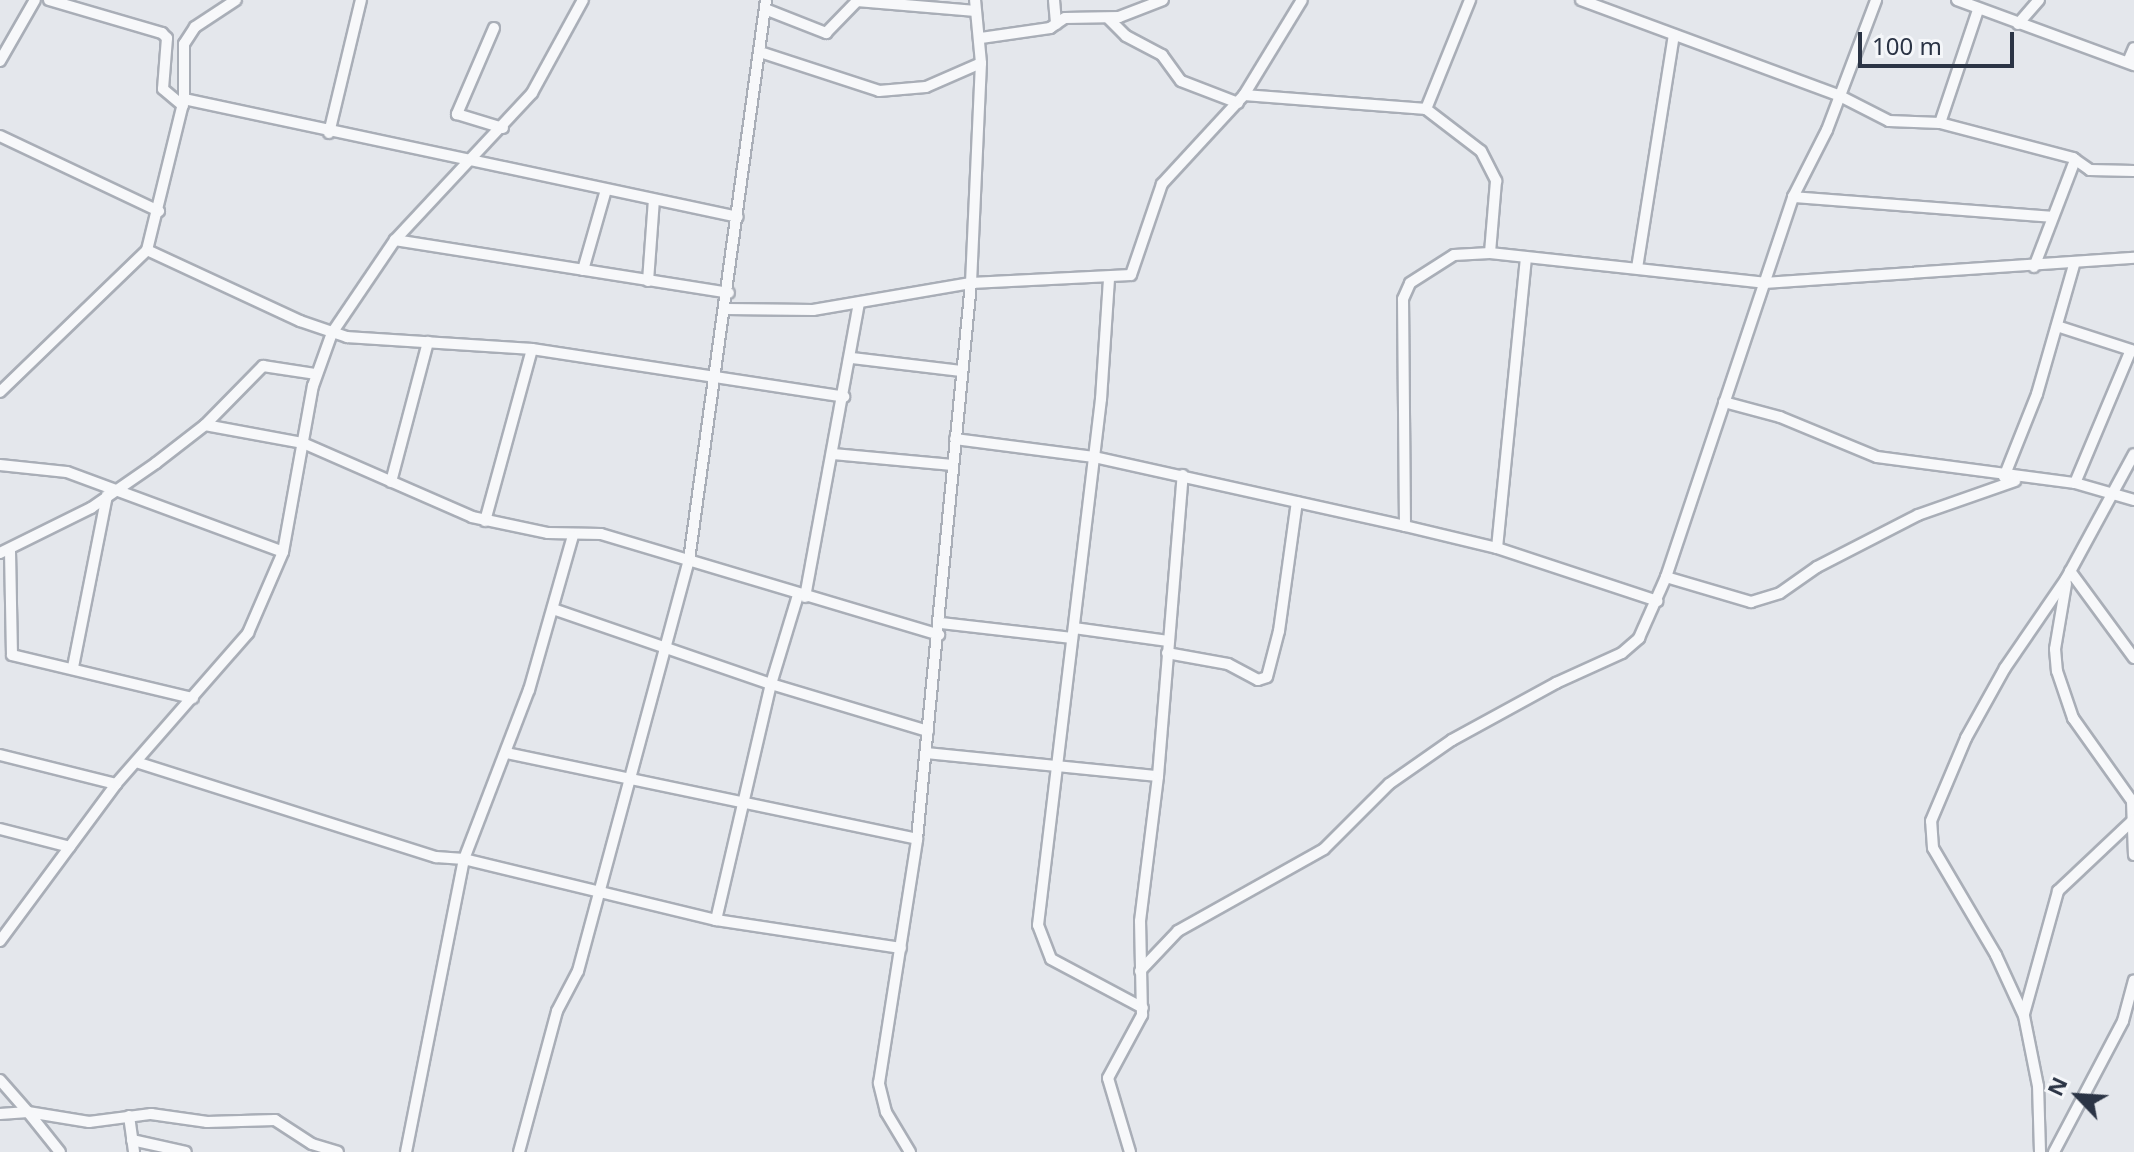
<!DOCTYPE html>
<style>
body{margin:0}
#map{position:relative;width:2134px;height:1152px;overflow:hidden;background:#e4e7ec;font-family:"Noto Sans",sans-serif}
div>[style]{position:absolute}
.roads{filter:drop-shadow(2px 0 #a9aeb7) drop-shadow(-2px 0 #a9aeb7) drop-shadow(0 2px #a9aeb7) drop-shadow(0 -2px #a9aeb7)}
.street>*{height:10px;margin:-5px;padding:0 5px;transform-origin:5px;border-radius:5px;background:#f7f8fa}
span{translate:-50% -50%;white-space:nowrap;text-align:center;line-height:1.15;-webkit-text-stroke:8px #f4f6f9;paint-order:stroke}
.north{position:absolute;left:2038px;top:1056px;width:80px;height:80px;-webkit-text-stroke:6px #f4f6f9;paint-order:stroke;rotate:295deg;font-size:22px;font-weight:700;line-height:32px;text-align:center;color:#2b3445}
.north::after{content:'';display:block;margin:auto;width:28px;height:36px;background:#2b3445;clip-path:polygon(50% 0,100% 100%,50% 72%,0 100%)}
.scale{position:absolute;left:1858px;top:32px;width:156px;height:36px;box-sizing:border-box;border:4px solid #2b3445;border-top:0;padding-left:10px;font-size:24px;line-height:28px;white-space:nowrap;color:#2b3445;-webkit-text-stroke:6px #f4f6f9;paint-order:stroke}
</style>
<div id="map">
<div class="roads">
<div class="street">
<i style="left:49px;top:0;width:118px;rotate:16.3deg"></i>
<i style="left:162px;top:33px;width:7px;rotate:45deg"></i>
<i style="left:167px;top:38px;width:51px;rotate:94.5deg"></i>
<i style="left:163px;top:89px;width:26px;rotate:40deg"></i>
<i style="left:1054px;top:0;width:24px;rotate:85deg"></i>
<i style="left:1581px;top:0;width:276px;rotate:20.3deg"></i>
<i style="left:1840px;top:96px;width:55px;rotate:27deg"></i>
<i style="left:1889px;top:121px;width:51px;rotate:2.2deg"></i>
<i style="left:1940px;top:123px;width:138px;rotate:14.7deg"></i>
<i style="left:2073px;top:158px;width:21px;rotate:35deg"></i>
<i style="left:2090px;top:170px;width:44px;rotate:1.3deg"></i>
<i style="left:1957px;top:0;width:189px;rotate:20.2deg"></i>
<i style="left:765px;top:9px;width:66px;rotate:21.5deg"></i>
<i style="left:826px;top:33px;width:45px;rotate:-45.9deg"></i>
<i style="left:857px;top:1px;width:119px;rotate:4.8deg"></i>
<i style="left:1109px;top:19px;width:24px;rotate:45deg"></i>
<i style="left:1126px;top:36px;width:41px;rotate:27.8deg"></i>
<i style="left:1162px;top:55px;width:32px;rotate:54deg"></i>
<i style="left:1181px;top:81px;width:61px;rotate:21.1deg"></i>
<i style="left:2018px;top:24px;width:32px;rotate:-49deg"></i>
<i style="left:494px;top:28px;width:94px;rotate:113.3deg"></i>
<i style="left:457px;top:114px;width:48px;rotate:16.9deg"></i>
<i style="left:981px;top:38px;width:70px;rotate:-8.2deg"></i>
<i style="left:1050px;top:28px;width:18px;rotate:-34deg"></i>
<i style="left:1065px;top:18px;width:54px;rotate:-1.1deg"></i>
<i style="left:1119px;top:17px;width:47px;rotate:-21.1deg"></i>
<i style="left:760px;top:52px;width:125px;rotate:18.1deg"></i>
<i style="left:879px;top:91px;width:47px;rotate:-4.9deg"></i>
<i style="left:926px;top:87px;width:60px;rotate:-23.6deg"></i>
<i style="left:0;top:61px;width:70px;rotate:-60.2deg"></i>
<i style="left:2128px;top:62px;width:15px;rotate:-67deg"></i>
<i style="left:1244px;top:95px;width:183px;rotate:4.4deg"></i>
<i style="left:1426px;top:109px;width:69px;rotate:37.4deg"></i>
<i style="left:1481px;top:151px;width:34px;rotate:63deg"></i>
<i style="left:1496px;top:181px;width:72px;rotate:94.8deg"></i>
<i style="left:184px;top:99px;width:566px;rotate:12.02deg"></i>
<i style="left:1426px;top:109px;width:118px;rotate:-68deg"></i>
<i style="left:1940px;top:123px;width:119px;rotate:-71.4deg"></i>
<i style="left:329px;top:133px;width:137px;rotate:-76.5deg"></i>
<i style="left:0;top:136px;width:176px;rotate:25.3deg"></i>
<i style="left:1793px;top:197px;width:260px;rotate:4.4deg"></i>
<i style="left:395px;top:240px;width:338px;rotate:9deg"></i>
<i style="left:147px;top:250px;width:169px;rotate:24.9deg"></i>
<i style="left:300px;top:321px;width:50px;rotate:18.8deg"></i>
<i style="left:347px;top:337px;width:185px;rotate:3.7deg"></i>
<i style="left:532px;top:349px;width:316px;rotate:8.7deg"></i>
<i style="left:2034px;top:267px;width:115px;rotate:-69deg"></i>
<i style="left:1637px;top:268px;width:236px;rotate:-81deg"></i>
<i style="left:583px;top:270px;width:83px;rotate:-74deg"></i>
<i style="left:1109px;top:279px;width:120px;rotate:93.8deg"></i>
<i style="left:1101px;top:399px;width:530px;rotate:96.83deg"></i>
<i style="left:1038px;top:925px;width:36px;rotate:69deg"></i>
<i style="left:1051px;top:959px;width:104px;rotate:28deg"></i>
<i style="left:648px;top:281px;width:81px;rotate:-85.8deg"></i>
<i style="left:727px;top:309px;width:86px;rotate:0.7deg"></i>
<i style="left:813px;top:310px;width:160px;rotate:-9.7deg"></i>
<i style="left:971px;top:283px;width:160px;rotate:-2.9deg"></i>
<i style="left:1131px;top:275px;width:96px;rotate:-71.2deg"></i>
<i style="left:1162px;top:184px;width:121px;rotate:-47.3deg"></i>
<i style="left:1244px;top:95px;width:111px;rotate:-58.6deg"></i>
<i style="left:2057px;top:326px;width:81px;rotate:18deg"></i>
<i style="left:852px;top:358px;width:110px;rotate:6.8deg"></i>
<i style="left:0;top:392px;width:204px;rotate:-44deg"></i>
<i style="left:147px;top:250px;width:155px;rotate:-76.2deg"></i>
<i style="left:184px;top:99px;width:55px;rotate:-90deg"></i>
<i style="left:184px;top:44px;width:20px;rotate:-57deg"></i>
<i style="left:195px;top:27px;width:49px;rotate:-33.4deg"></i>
<i style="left:1724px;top:402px;width:58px;rotate:15deg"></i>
<i style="left:1780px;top:417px;width:105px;rotate:22.4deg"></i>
<i style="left:1877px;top:457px;width:200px;rotate:7.5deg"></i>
<i style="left:2075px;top:483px;width:61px;rotate:16.1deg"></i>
<i style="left:205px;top:425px;width:100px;rotate:10.4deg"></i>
<i style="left:303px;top:443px;width:184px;rotate:23.6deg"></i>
<i style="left:472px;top:517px;width:78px;rotate:11.9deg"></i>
<i style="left:548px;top:533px;width:53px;rotate:1.1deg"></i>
<i style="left:601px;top:534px;width:353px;rotate:16.6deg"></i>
<i style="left:955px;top:439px;width:140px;rotate:7.4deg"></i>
<i style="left:1094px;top:457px;width:319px;rotate:12.5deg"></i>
<i style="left:1405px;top:526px;width:95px;rotate:13.4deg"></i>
<i style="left:1497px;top:548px;width:169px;rotate:18.3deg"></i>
<i style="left:833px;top:454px;width:120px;rotate:5.3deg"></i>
<i style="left:0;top:465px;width:67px;rotate:6deg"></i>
<i style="left:67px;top:472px;width:230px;rotate:20.3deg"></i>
<i style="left:2004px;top:477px;width:89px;rotate:-68.3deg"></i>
<i style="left:2037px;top:394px;width:134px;rotate:-74deg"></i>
<i style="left:391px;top:482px;width:145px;rotate:-75.2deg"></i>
<i style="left:2075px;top:483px;width:144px;rotate:-67.2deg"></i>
<i style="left:485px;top:521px;width:178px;rotate:-74.7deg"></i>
<i style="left:1405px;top:526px;width:227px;rotate:-90.5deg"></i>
<i style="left:1403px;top:299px;width:17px;rotate:-66deg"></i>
<i style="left:1410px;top:283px;width:52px;rotate:-32.5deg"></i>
<i style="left:1454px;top:255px;width:36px;rotate:-3deg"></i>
<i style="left:1490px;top:253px;width:276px;rotate:6.2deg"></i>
<i style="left:1764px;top:283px;width:371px;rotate:-3.9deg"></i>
<i style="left:1497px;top:548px;width:289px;rotate:-84.3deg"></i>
<i style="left:10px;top:551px;width:104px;rotate:88.9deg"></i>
<i style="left:12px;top:655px;width:186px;rotate:13.4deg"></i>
<i style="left:0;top:553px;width:102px;rotate:-26.3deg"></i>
<i style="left:91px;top:508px;width:79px;rotate:-34.7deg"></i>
<i style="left:156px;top:463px;width:62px;rotate:-37.8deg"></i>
<i style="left:205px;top:425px;width:83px;rotate:-45.5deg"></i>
<i style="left:263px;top:366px;width:54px;rotate:8.6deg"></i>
<i style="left:2070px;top:571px;width:108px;rotate:53.7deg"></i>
<i style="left:1666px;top:577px;width:89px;rotate:16.4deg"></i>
<i style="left:1751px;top:602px;width:30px;rotate:-17deg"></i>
<i style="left:1780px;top:593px;width:45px;rotate:-35.1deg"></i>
<i style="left:1817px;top:567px;width:114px;rotate:-27.2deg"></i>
<i style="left:1918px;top:515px;width:103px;rotate:-19.3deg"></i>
<i style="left:2066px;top:584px;width:66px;rotate:99.6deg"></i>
<i style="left:2055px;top:649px;width:22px;rotate:85deg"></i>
<i style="left:2057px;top:671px;width:50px;rotate:71.2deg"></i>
<i style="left:2073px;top:718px;width:102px;rotate:54.6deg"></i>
<i style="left:2132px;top:801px;width:54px;rotate:87.9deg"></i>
<i style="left:805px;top:597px;width:299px;rotate:-79.6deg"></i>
<i style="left:553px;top:609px;width:231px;rotate:19deg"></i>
<i style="left:771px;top:684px;width:164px;rotate:16.7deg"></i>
<i style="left:941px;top:623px;width:132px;rotate:6.5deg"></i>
<i style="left:1074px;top:628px;width:95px;rotate:7.9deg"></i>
<i style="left:1167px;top:653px;width:62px;rotate:10.2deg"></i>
<i style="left:1228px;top:664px;width:34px;rotate:28deg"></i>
<i style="left:1258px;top:680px;width:9px;rotate:-18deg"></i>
<i style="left:1267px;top:677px;width:48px;rotate:-75.4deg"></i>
<i style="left:1279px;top:631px;width:130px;rotate:-82.1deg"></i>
<i style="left:73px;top:667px;width:175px;rotate:-78.8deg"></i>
<i style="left:506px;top:753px;width:420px;rotate:11.8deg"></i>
<i style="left:926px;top:753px;width:233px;rotate:5.7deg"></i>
<i style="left:0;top:755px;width:120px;rotate:14deg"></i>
<i style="left:136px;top:762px;width:315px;rotate:17.6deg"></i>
<i style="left:436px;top:857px;width:28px;rotate:4deg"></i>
<i style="left:464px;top:859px;width:259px;rotate:13.6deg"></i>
<i style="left:716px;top:920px;width:187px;rotate:8.6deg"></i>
<i style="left:0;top:829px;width:72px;rotate:14.4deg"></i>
<i style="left:716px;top:920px;width:242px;rotate:-76.9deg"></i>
<i style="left:771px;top:684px;width:93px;rotate:-73.1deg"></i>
<i style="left:0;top:941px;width:195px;rotate:-53.5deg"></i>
<i style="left:116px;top:784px;width:201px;rotate:-48.8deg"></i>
<i style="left:248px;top:633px;width:88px;rotate:-66.6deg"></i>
<i style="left:283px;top:552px;width:169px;rotate:-79.8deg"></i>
<i style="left:313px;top:386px;width:56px;rotate:-70.3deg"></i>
<i style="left:332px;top:333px;width:112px;rotate:-55.9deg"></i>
<i style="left:395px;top:240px;width:201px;rotate:-47deg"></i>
<i style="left:532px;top:93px;width:106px;rotate:-61.3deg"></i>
<i style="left:1140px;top:971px;width:55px;rotate:-46.5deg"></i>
<i style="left:1178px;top:931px;width:167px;rotate:-29.3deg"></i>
<i style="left:1324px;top:849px;width:92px;rotate:-45deg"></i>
<i style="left:1389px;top:784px;width:77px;rotate:-34.9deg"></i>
<i style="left:1452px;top:740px;width:119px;rotate:-28.7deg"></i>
<i style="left:1556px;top:683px;width:72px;rotate:-24.4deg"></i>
<i style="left:1622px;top:653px;width:23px;rotate:-41deg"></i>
<i style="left:1639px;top:638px;width:67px;rotate:-66.1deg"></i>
<i style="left:1666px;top:577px;width:401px;rotate:-71.5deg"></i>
<i style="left:1793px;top:197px;width:75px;rotate:-63.1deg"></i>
<i style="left:1827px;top:130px;width:139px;rotate:-69.3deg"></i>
<i style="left:2024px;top:1014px;width:128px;rotate:-74.5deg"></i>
<i style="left:2058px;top:891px;width:103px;rotate:-43.4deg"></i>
<i style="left:0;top:1080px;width:43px;rotate:48.8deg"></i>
<i style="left:28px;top:1112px;width:62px;rotate:9.3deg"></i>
<i style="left:89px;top:1122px;width:63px;rotate:-7.4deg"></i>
<i style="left:151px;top:1114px;width:57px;rotate:8.1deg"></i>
<i style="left:207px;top:1122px;width:68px;rotate:-1.7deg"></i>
<i style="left:275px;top:1120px;width:44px;rotate:33deg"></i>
<i style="left:312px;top:1144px;width:27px;rotate:17deg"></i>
<i style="left:0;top:1114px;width:28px;rotate:-4deg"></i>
<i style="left:28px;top:1112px;width:51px;rotate:51.3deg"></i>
<i style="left:129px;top:1116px;width:36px;rotate:82deg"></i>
<i style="left:132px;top:1140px;width:55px;rotate:12.5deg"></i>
<i style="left:406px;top:1152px;width:299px;rotate:-78.8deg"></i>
<i style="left:464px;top:859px;width:181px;rotate:-69deg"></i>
<i style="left:529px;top:690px;width:160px;rotate:-74.1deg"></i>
<i style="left:519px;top:1152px;width:146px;rotate:-74.9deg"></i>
<i style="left:557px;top:1011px;width:45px;rotate:-62.3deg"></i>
<i style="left:578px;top:971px;width:426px;rotate:-74.9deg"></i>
<i style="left:689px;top:560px;width:565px;rotate:-82.17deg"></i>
<i style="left:910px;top:1152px;width:47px;rotate:-121deg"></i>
<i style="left:886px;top:1112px;width:30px;rotate:-104deg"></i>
<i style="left:879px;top:1083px;width:247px;rotate:-81.1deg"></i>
<i style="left:917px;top:839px;width:559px;rotate:-84.45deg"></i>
<i style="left:971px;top:283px;width:220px;rotate:-87.4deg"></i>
<i style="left:981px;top:63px;width:63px;rotate:-95.4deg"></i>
<i style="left:1130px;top:1152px;width:77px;rotate:-106.6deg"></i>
<i style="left:1108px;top:1078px;width:72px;rotate:-61.6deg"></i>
<i style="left:1142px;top:1015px;width:94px;rotate:-91.2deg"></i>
<i style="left:1140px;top:921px;width:146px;rotate:-82.9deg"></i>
<i style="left:1158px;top:776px;width:302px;rotate:-85.3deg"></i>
<i style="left:2040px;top:1152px;width:66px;rotate:-91.7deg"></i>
<i style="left:2038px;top:1086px;width:71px;rotate:-101.3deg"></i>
<i style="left:2024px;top:1016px;width:67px;rotate:-114.7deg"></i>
<i style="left:1996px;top:955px;width:124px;rotate:-120.5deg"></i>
<i style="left:1933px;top:848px;width:27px;rotate:-94deg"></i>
<i style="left:1931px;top:821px;width:90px;rotate:-67.1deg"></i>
<i style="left:1966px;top:738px;width:80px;rotate:-60.9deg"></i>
<i style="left:2005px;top:668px;width:108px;rotate:-55.6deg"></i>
<i style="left:2066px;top:579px;width:142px;rotate:-61.5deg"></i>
<i style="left:2054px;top:1152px;width:148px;rotate:-62.2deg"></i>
<i style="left:2123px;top:1021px;width:42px;rotate:-75deg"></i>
</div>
</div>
<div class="north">N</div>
<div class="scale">100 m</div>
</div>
